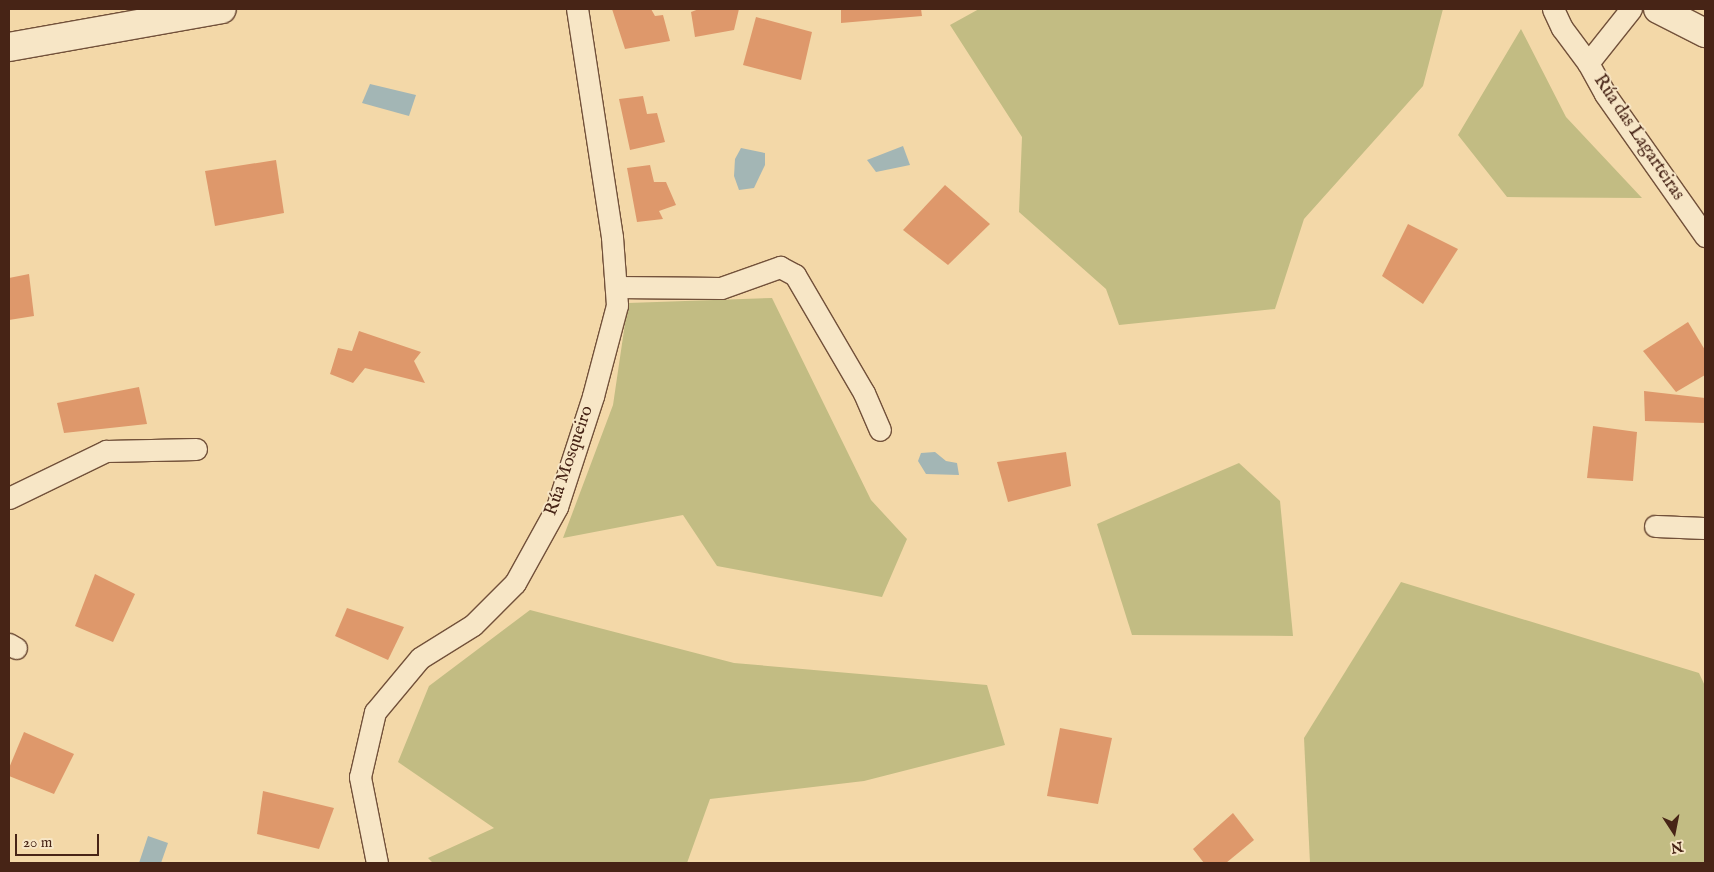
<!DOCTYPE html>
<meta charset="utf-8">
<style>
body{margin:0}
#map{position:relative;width:1714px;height:872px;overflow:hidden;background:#f3d8a8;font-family:"IM FELL English",serif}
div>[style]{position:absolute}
.green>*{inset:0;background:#c2bc83}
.water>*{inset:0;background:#a3b6b5}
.building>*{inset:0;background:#de986b}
.roads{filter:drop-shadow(1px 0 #72513a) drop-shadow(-1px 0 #72513a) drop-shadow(0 1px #72513a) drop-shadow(0 -1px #72513a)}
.street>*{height:21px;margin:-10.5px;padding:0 10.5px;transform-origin:10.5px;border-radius:10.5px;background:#f7e6c6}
.secondary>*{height:28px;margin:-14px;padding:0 14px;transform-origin:14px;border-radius:14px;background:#f7e6c6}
span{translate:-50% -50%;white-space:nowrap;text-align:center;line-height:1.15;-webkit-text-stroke:4px #f7e6c6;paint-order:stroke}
.street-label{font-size:18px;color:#472416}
.frame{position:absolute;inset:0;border:10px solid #472416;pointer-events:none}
.north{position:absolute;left:1649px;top:807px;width:50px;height:50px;-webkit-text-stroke:4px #f7e6c6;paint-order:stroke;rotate:169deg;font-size:14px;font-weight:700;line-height:20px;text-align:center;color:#472416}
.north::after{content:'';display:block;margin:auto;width:18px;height:22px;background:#472416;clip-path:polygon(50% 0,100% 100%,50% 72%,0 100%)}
.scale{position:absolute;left:15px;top:834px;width:84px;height:22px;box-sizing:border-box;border:2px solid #472416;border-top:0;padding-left:6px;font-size:15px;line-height:18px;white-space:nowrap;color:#472416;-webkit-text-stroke:4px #f7e6c6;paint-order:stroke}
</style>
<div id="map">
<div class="green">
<i style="clip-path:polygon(979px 9px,1443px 9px,1423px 86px,1304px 219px,1275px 309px,1119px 325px,1106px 289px,1019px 212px,1022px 137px,950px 25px)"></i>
<i style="clip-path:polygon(1521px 29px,1566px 117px,1642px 198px,1507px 197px,1458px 135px)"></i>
<i style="clip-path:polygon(772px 298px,871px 500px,907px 539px,882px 597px,717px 566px,683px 515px,563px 538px,613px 405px,628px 303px)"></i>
<i style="clip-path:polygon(1239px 463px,1280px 501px,1293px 636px,1132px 635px,1097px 524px)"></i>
<i style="clip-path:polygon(1401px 582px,1699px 673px,1705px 686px,1705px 863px,1310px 863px,1304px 738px)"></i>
<i style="clip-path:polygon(530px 610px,734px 663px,987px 685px,1005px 745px,864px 781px,710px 799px,687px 863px,433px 863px,428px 858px,494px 828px,398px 762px,429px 686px)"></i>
</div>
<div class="water">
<i style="clip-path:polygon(370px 84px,416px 95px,409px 116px,362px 103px)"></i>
<i style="clip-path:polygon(903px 146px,910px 165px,876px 172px,867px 160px)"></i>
<i style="clip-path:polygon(741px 148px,765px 153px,765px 165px,754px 188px,739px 190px,734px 176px,735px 159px)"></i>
<i style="clip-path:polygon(935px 452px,946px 461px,957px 463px,959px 475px,926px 474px,918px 461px,921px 453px)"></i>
<i style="clip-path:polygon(148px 836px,168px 843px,161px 863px,139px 863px)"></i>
</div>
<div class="building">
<i style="clip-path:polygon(612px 9px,651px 9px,655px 16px,663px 15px,670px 41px,625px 49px)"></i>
<i style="clip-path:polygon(699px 9px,739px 9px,734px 30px,695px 37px,691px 12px)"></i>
<i style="clip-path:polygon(841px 9px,921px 9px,922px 16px,841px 23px)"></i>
<i style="clip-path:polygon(756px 17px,812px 32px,801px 80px,743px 65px)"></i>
<i style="clip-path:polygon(643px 96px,647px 114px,657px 113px,665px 142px,630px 150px,619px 99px)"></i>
<i style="clip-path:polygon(276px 160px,284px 213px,215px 226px,205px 171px)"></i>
<i style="clip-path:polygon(650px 165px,654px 182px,666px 182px,676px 205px,659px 211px,663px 219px,637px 222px,627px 168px)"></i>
<i style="clip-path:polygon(945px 185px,990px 224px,948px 265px,903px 230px)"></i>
<i style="clip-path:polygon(1408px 224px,1458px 249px,1423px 304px,1382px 276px)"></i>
<i style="clip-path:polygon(29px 274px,34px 316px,9px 320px,9px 278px)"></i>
<i style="clip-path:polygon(1688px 322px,1705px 350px,1705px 375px,1676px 392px,1643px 351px)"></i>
<i style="clip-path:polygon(359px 331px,421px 352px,414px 361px,425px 383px,365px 368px,353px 383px,330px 374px,338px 348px,352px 351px)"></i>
<i style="clip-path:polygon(139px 387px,147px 424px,64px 433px,57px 403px)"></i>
<i style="clip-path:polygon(1644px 391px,1705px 398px,1705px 423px,1645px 421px)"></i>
<i style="clip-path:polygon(1593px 426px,1637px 432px,1633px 481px,1587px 478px)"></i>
<i style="clip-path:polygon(1066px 452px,1071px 486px,1008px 502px,997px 462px)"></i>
<i style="clip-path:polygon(95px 574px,135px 594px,113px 642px,75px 626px)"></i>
<i style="clip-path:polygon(347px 608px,404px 627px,388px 660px,335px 636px)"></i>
<i style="clip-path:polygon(1060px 728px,1112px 738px,1098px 804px,1047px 796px)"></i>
<i style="clip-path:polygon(24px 732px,74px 754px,54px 794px,9px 776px,9px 768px)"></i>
<i style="clip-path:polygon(263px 791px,334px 808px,319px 849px,257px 834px)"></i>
<i style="clip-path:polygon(1233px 813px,1254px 840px,1226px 863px,1204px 863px,1193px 849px)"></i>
</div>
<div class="roads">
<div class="street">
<i style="left:1553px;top:9px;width:21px;rotate:65deg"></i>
<i style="left:1562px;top:28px;width:44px;rotate:53.4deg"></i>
<i style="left:1588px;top:63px;width:35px;rotate:61deg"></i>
<i style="left:1605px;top:94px;width:174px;rotate:54.8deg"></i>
<i style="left:1588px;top:63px;width:69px;rotate:-51.5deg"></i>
<i style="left:616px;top:287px;width:105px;rotate:0.5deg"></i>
<i style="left:721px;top:288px;width:63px;rotate:-19.6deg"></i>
<i style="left:780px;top:267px;width:17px;rotate:28deg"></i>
<i style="left:795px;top:275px;width:137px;rotate:59.7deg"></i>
<i style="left:864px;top:393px;width:40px;rotate:66.6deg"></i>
<i style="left:9px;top:498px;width:108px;rotate:-25.9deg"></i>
<i style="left:106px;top:451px;width:90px;rotate:-1.3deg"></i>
<i style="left:1655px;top:526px;width:50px;rotate:2.3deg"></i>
<i style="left:9px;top:644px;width:8px;rotate:30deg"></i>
<i style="left:377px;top:863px;width:88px;rotate:-101.2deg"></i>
<i style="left:360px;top:777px;width:67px;rotate:-77deg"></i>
<i style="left:375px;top:712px;width:70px;rotate:-50.2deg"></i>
<i style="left:420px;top:658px;width:62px;rotate:-31.9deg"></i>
<i style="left:473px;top:625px;width:59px;rotate:-45deg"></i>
<i style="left:515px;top:583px;width:87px;rotate:-61.1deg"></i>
<i style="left:557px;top:507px;width:117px;rotate:-72deg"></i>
<i style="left:593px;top:396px;width:94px;rotate:-75.2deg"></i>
<i style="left:617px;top:305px;width:68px;rotate:-94.2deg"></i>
<i style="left:612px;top:237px;width:231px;rotate:-98.7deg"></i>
</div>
<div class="secondary">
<i style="left:1658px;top:9px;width:53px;rotate:27.1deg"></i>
<i style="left:9px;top:47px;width:216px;rotate:-10.1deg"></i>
</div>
</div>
<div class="street-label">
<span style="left:1638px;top:138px;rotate:56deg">Rúa das Lagarteiras</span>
<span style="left:570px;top:461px;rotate:-71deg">Rúa Mosqueiro</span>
</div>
<div class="frame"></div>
<div class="north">N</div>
<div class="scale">20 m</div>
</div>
